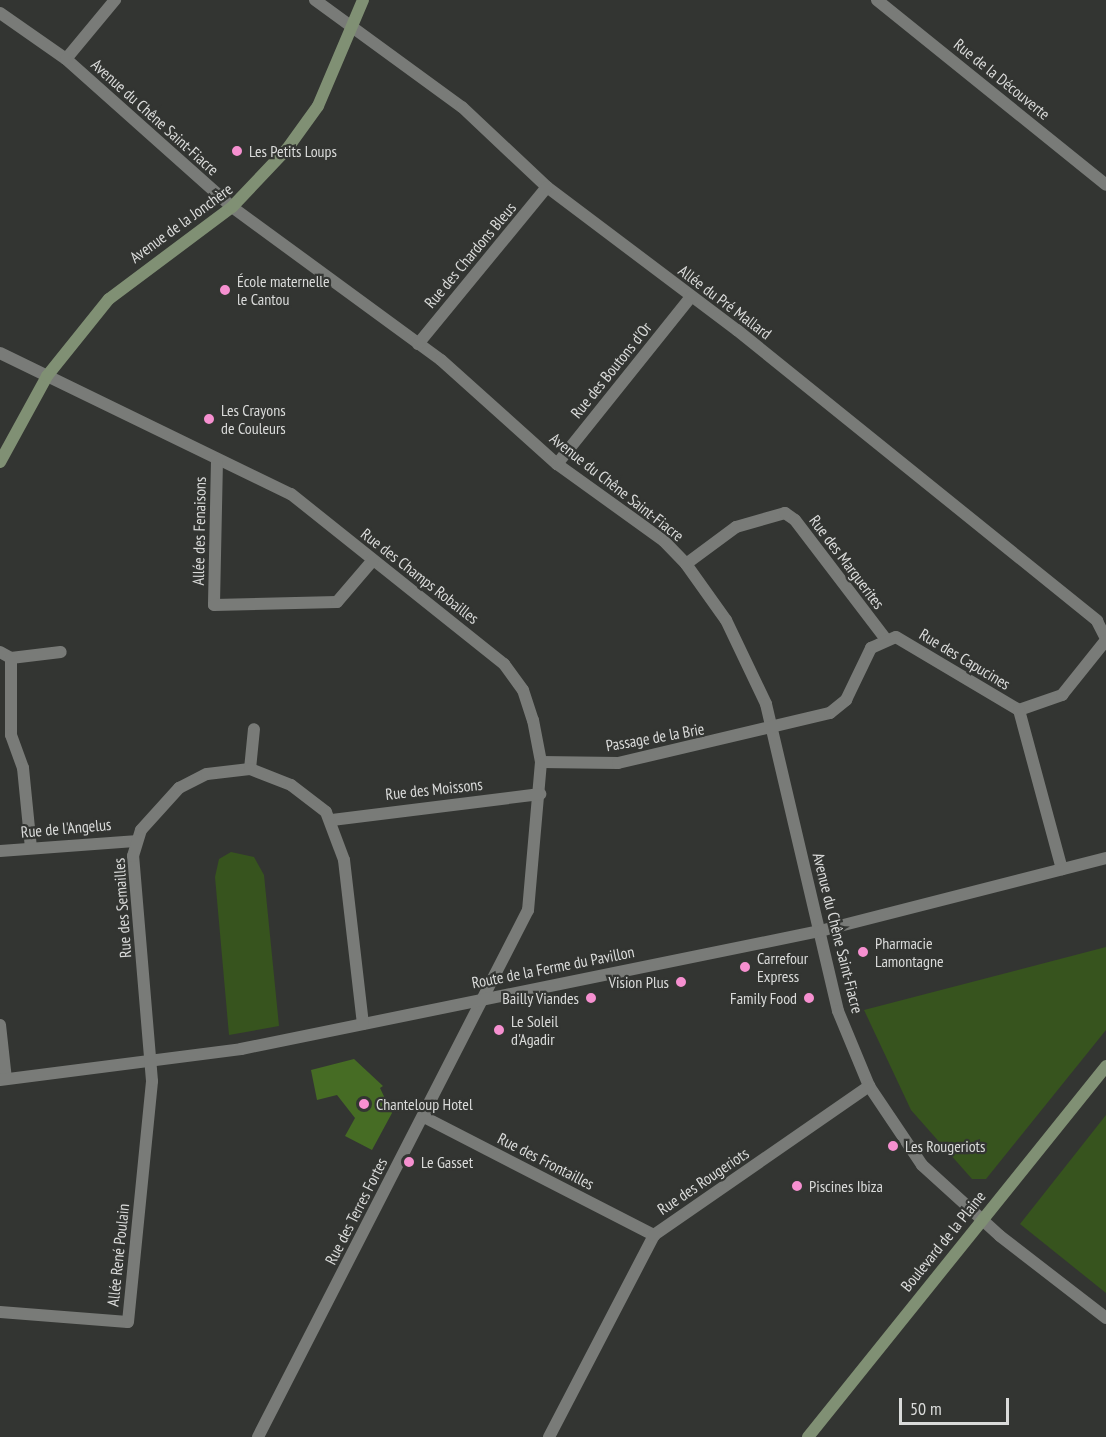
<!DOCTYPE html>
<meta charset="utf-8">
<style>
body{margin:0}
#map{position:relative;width:1106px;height:1437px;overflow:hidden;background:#333532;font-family:"PT Sans Narrow",sans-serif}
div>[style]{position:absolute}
.green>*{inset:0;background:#37541e}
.building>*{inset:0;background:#466c24}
.street>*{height:12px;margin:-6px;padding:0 6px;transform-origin:6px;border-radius:6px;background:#797b78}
.secondary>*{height:12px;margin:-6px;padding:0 6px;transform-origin:6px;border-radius:6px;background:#809074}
.dots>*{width:16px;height:16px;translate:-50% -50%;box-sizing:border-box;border:3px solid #333532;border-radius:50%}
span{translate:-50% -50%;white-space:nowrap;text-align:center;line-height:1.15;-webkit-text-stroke:4.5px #333532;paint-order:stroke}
.street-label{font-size:16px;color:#dadbda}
.poi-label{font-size:16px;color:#dadbda}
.left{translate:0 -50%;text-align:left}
.right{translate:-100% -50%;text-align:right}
.scale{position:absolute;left:899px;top:1398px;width:110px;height:27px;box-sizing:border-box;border:3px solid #dadbda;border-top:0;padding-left:8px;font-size:18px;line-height:21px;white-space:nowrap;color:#dadbda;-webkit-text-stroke:4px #333532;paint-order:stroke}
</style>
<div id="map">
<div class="green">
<i style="clip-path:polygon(231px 852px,254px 857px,264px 875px,279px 1026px,229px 1035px,215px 877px,219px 859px)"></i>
<i style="clip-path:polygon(1106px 947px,1106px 1030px,986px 1179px,972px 1179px,911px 1110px,864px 1010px)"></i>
<i style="clip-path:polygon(1106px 1115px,1106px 1293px,1020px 1224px)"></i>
</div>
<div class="building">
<i style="clip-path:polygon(354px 1059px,383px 1086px,380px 1088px,392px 1113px,372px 1150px,345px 1136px,355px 1118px,337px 1095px,317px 1100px,311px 1070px)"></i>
</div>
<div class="street">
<i style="left:315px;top:0;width:182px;rotate:36.1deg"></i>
<i style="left:462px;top:107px;width:117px;rotate:43.3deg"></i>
<i style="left:547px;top:187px;width:238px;rotate:37deg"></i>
<i style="left:737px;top:330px;width:463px;rotate:38.9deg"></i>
<i style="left:1097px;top:621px;width:20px;rotate:63deg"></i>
<i style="left:877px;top:0;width:294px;rotate:38.9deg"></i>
<i style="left:0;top:13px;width:80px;rotate:34.9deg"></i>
<i style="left:66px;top:59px;width:222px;rotate:41.7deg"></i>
<i style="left:232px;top:207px;width:259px;rotate:36.2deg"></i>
<i style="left:441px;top:360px;width:156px;rotate:41.9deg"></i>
<i style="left:557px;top:464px;width:132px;rotate:35.7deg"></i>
<i style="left:664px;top:541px;width:32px;rotate:46deg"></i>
<i style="left:686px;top:564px;width:69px;rotate:54.5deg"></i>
<i style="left:726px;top:620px;width:93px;rotate:64.5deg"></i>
<i style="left:766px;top:704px;width:315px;rotate:76.8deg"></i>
<i style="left:838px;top:1011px;width:81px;rotate:67.5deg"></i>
<i style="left:869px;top:1086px;width:95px;rotate:56.1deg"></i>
<i style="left:922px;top:1165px;width:105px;rotate:42.3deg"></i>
<i style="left:1000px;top:1236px;width:134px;rotate:37.7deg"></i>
<i style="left:66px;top:59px;width:77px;rotate:-50.3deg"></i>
<i style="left:418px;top:344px;width:203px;rotate:-50.6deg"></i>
<i style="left:0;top:353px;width:323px;rotate:25.9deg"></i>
<i style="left:291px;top:494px;width:273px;rotate:38.6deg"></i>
<i style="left:504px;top:664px;width:32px;rotate:54deg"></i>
<i style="left:523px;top:690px;width:32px;rotate:72deg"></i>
<i style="left:533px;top:720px;width:43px;rotate:79.2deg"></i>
<i style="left:541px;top:762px;width:149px;rotate:95deg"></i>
<i style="left:528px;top:910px;width:592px;rotate:117.13deg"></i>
<i style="left:217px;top:460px;width:145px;rotate:91.2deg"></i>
<i style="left:214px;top:605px;width:123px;rotate:-1.4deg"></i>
<i style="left:337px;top:602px;width:55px;rotate:-49.4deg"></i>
<i style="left:557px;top:464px;width:214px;rotate:-51.3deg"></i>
<i style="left:686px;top:564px;width:62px;rotate:-36.5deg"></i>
<i style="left:736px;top:527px;width:51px;rotate:-15.9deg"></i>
<i style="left:785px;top:513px;width:12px;rotate:35deg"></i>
<i style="left:795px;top:520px;width:148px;rotate:52.7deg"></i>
<i style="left:0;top:652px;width:13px;rotate:29deg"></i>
<i style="left:11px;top:658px;width:50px;rotate:-6.8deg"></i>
<i style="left:11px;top:658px;width:77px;rotate:90deg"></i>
<i style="left:11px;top:735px;width:35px;rotate:70deg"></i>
<i style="left:23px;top:768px;width:80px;rotate:84.3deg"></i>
<i style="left:1019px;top:710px;width:46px;rotate:-19.2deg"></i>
<i style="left:1062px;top:695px;width:70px;rotate:-51.3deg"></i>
<i style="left:541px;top:762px;width:77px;rotate:0.7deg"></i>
<i style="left:618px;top:763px;width:218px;rotate:-13.3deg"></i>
<i style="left:830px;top:713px;width:21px;rotate:-39deg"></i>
<i style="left:846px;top:700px;width:58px;rotate:-64.3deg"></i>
<i style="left:871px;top:648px;width:27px;rotate:-24deg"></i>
<i style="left:896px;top:637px;width:143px;rotate:30.7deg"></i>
<i style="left:1019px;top:710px;width:165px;rotate:74.9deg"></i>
<i style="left:250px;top:769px;width:40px;rotate:-84.3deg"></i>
<i style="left:332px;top:820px;width:210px;rotate:-7.1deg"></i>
<i style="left:0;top:851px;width:135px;rotate:-4.2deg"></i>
<i style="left:0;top:1025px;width:54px;rotate:83.7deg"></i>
<i style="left:0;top:1080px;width:243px;rotate:-7.3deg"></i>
<i style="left:241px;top:1049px;width:591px;rotate:-11.52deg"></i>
<i style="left:820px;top:931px;width:295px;rotate:-14.3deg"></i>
<i style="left:424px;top:1117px;width:259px;rotate:27.2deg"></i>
<i style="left:0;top:1312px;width:128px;rotate:4.5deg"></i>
<i style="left:128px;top:1322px;width:242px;rotate:-84.3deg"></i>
<i style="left:152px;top:1081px;width:226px;rotate:-94.8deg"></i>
<i style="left:133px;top:856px;width:27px;rotate:-73deg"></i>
<i style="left:141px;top:830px;width:57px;rotate:-47.9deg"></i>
<i style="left:179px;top:788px;width:31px;rotate:-27deg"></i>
<i style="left:207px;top:774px;width:43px;rotate:-6.6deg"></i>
<i style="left:250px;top:769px;width:44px;rotate:21.3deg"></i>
<i style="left:291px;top:785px;width:44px;rotate:37.6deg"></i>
<i style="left:326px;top:812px;width:51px;rotate:69.4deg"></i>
<i style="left:344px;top:860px;width:165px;rotate:83.4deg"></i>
<i style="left:549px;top:1437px;width:228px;rotate:-62.5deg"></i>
<i style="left:654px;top:1235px;width:262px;rotate:-34.7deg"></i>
</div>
<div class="secondary">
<i style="left:0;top:462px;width:98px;rotate:-61.3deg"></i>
<i style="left:47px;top:376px;width:99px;rotate:-51.2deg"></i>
<i style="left:109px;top:299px;width:154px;rotate:-36.8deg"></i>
<i style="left:232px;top:207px;width:80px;rotate:-46.5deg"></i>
<i style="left:287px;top:149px;width:53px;rotate:-54.2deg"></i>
<i style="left:318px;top:106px;width:115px;rotate:-67deg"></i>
<i style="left:808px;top:1437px;width:476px;rotate:-51.2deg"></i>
</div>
<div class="dots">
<i style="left:237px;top:151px;background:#f690d0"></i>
<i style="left:225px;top:290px;background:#f690d0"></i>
<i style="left:209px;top:419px;background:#f690d0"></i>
<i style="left:863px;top:952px;background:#f690d0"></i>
<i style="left:745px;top:967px;background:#f690d0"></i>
<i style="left:681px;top:982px;background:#f690d0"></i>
<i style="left:591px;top:998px;background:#f690d0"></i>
<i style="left:809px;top:998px;background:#f690d0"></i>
<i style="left:499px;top:1030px;background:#f690d0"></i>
<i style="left:364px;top:1104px;background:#f690d0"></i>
<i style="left:893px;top:1146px;background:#f690d0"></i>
<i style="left:409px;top:1162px;background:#f690d0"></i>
<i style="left:797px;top:1186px;background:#f690d0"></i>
</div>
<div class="street-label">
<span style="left:1002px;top:79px;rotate:39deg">Rue de la Découverte</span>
<span style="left:155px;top:117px;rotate:42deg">Avenue du Chêne Saint-Fiacre</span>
<span style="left:181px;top:223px;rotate:-36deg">Avenue de la Jonchère</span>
<span style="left:470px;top:255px;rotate:-50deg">Rue des Chardons Bleus</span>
<span style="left:725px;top:302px;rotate:37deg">Allée du Pré Mallard</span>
<span style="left:611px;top:370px;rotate:-51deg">Rue des Boutons d'Or</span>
<span style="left:617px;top:487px;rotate:38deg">Avenue du Chêne Saint-Fiacre</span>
<span style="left:199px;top:531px;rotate:-89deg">Allée des Fenaisons</span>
<span style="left:847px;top:562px;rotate:53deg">Rue des Marguerites</span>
<span style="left:420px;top:576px;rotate:38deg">Rue des Champs Robailles</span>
<span style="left:965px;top:659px;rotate:31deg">Rue des Capucines</span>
<span style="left:655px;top:737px;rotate:-10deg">Passage de la Brie</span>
<span style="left:434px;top:789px;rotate:-6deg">Rue des Moissons</span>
<span style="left:66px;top:828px;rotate:-5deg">Rue de l'Angelus</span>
<span style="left:122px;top:908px;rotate:-94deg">Rue des Semailles</span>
<span style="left:838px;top:933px;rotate:76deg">Avenue du Chêne Saint-Fiacre</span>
<span style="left:553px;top:967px;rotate:-11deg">Route de la Ferme du Pavillon</span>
<span style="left:546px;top:1161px;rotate:27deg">Rue des Frontailles</span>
<span style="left:703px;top:1181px;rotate:-34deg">Rue des Rougeriots</span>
<span style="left:356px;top:1211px;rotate:-63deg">Rue des Terres Fortes</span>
<span style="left:943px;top:1241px;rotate:-51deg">Boulevard de la Plaine</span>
<span style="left:118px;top:1255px;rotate:-84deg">Allée René Poulain</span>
</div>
<div class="poi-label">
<span class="left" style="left:249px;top:151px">Les Petits Loups</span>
<span class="left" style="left:237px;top:290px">École maternelle<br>le Cantou</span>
<span class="left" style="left:221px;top:419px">Les Crayons<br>de Couleurs</span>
<span class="left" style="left:875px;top:952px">Pharmacie<br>Lamontagne</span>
<span class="left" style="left:757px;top:967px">Carrefour<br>Express</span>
<span class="right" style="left:669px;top:982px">Vision Plus</span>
<span class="right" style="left:579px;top:998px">Bailly Viandes</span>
<span class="right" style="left:797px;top:998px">Family Food</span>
<span class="left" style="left:511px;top:1030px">Le Soleil<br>d'Agadir</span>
<span class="left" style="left:376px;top:1104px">Chanteloup Hotel</span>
<span class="left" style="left:905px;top:1146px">Les Rougeriots</span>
<span class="left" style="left:421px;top:1162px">Le Gasset</span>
<span class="left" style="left:809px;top:1186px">Piscines Ibiza</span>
</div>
<div class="scale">50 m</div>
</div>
